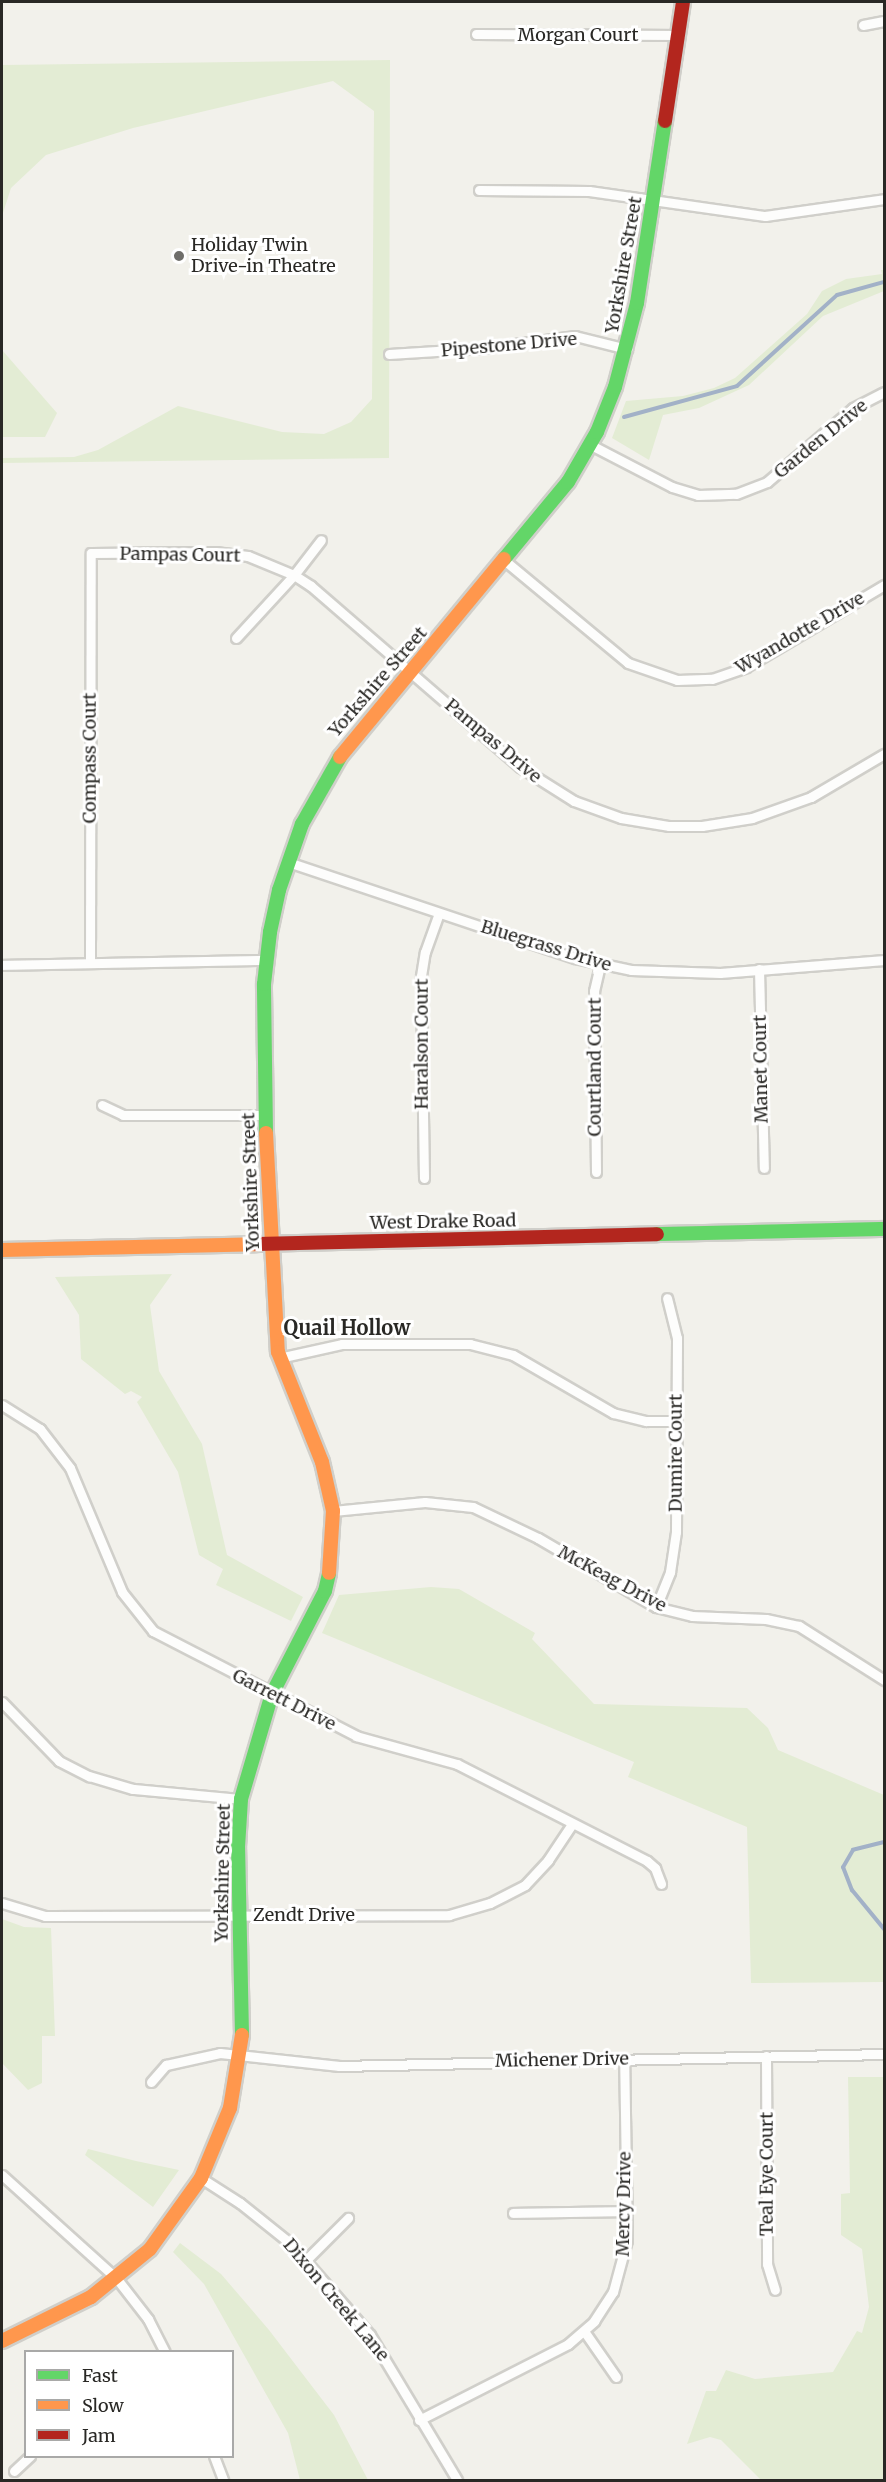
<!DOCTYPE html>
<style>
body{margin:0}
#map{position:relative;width:886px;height:2482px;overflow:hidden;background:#f2f1eb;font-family:Merriweather,serif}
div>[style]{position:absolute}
.green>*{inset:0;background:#e3ecd4}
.stream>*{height:4px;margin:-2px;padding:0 2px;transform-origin:2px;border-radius:2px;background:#a2b1c7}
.roads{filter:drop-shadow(2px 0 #d0cfca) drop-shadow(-2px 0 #d0cfca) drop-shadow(0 2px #d0cfca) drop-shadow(0 -2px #d0cfca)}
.street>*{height:9px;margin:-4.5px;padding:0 4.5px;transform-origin:4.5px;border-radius:4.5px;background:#fdfdfc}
.fast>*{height:14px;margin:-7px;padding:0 7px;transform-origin:7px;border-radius:7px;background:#63d668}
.slow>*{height:14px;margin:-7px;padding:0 7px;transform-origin:7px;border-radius:7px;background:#ff974d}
.jam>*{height:14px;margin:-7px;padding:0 7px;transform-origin:7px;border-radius:7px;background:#b3261e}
.dots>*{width:16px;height:16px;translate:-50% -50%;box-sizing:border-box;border:3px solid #fff;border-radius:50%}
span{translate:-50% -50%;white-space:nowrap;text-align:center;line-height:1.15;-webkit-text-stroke:6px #fff;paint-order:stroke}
.street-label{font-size:18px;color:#292825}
.poi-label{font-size:18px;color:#292825}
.left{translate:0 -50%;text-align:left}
.neighbourhood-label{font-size:20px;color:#292825;font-weight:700}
.frame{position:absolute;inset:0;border:3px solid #292825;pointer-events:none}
.legend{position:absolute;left:24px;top:2350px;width:210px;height:108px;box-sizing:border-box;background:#fff;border:2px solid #a9a9a8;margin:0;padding:8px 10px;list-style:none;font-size:18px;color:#292825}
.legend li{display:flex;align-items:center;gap:12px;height:30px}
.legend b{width:30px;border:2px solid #a9a9a8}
</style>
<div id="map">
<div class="green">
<i style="clip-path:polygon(390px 60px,389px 458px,2px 463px,2px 458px,74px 457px,98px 450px,178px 406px,282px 432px,324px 434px,351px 422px,372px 399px,374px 111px,333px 81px,133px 128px,46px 155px,11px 188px,2px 216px,2px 65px)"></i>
<i style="clip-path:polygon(881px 270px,884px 270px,884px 291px,823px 316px,749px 385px,699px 408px,663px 415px,649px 460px,612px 438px,626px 401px,683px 396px,714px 388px,735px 378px,807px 314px,822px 291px,846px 279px,882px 274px)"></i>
<i style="clip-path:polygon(2px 350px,57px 413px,45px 437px,2px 437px)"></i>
<i style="clip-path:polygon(172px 1274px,150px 1305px,159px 1371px,202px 1444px,227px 1555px,303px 1597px,291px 1621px,216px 1585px,223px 1569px,199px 1555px,178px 1472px,137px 1402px,142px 1397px,131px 1391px,125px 1394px,81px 1359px,79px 1315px,55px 1277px)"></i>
<i style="clip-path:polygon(431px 1587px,459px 1589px,535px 1633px,532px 1639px,594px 1704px,747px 1708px,768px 1728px,778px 1750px,884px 1795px,884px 1982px,751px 1983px,747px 1827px,628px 1777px,634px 1762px,322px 1633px,339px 1595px)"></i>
<i style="clip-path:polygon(2px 1919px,24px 1927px,51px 1928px,55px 2036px,42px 2036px,42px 2083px,28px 2090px,2px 2063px)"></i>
<i style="clip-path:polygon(848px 2077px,884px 2077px,884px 2480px,761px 2480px,721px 2440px,710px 2437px,687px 2444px,706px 2391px,716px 2391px,726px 2370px,755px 2379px,833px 2372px,857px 2331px,862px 2333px,869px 2307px,862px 2249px,841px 2235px,841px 2194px,850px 2193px)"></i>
<i style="clip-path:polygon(88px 2149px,136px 2161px,179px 2170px,153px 2207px,85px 2155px)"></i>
<i style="clip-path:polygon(180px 2243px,221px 2274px,269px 2330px,334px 2415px,368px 2480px,300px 2480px,288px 2433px,204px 2284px,173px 2252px)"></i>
</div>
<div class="stream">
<i style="left:624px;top:417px;width:117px;rotate:-15.3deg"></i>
<i style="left:737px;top:386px;width:135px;rotate:-42.3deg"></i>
<i style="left:837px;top:295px;width:49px;rotate:-15.5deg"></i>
<i style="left:884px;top:1842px;width:32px;rotate:166deg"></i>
<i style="left:853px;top:1850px;width:20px;rotate:120deg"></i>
<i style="left:843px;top:1867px;width:25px;rotate:69deg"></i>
<i style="left:852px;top:1890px;width:50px;rotate:50.6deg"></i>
</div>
<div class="roads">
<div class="street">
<i style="left:863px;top:25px;width:21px;rotate:-11deg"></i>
<i style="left:476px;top:34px;width:204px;rotate:0.3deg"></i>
<i style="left:479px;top:190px;width:110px;rotate:0.5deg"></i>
<i style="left:589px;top:191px;width:178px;rotate:8.1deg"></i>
<i style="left:765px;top:216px;width:120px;rotate:-8.1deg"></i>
<i style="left:389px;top:354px;width:95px;rotate:-3.6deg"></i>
<i style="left:484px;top:348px;width:92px;rotate:-7.5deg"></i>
<i style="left:575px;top:336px;width:54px;rotate:14deg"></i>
<i style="left:591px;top:445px;width:91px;rotate:27.4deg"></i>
<i style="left:672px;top:487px;width:27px;rotate:17deg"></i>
<i style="left:698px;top:495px;width:38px;rotate:-2deg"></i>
<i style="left:736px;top:494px;width:33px;rotate:-21deg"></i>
<i style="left:767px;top:482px;width:113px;rotate:-40.7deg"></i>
<i style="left:853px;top:408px;width:35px;rotate:-27deg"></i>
<i style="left:504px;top:560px;width:161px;rotate:39.7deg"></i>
<i style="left:628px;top:663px;width:52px;rotate:19.1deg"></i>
<i style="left:677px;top:680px;width:35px;rotate:-2deg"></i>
<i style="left:712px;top:679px;width:36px;rotate:-19deg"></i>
<i style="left:746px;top:667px;width:161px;rotate:-30.7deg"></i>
<i style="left:236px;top:638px;width:86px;rotate:-47.4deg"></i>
<i style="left:294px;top:575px;width:44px;rotate:-52.4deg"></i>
<i style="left:288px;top:862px;width:303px;rotate:18.5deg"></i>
<i style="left:575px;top:958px;width:57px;rotate:12.1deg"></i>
<i style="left:631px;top:970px;width:89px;rotate:1.9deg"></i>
<i style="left:720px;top:973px;width:165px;rotate:-4.5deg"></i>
<i style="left:90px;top:962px;width:409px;rotate:-89.9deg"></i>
<i style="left:91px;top:553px;width:124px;rotate:-0.5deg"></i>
<i style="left:215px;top:552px;width:33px;rotate:7deg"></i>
<i style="left:248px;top:556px;width:50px;rotate:22.4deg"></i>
<i style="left:294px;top:575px;width:20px;rotate:33deg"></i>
<i style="left:311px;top:586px;width:276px;rotate:40.9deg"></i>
<i style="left:520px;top:767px;width:64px;rotate:32.2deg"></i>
<i style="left:574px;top:801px;width:50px;rotate:19.9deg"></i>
<i style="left:621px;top:818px;width:49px;rotate:9.5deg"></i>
<i style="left:669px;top:826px;width:33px"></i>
<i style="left:702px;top:826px;width:51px;rotate:-9.1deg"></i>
<i style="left:752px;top:818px;width:63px;rotate:-19.6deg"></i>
<i style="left:811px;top:797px;width:85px;rotate:-30.5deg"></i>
<i style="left:2px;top:965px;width:264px;rotate:-1.1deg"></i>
<i style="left:759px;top:969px;width:199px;rotate:88.6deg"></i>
<i style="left:102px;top:1105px;width:23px;rotate:25deg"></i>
<i style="left:123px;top:1115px;width:143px"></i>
<i style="left:596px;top:1172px;width:181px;rotate:-90.6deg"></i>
<i style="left:594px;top:991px;width:28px;rotate:-77deg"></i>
<i style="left:424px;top:1178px;width:202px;rotate:-90.9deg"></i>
<i style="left:421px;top:976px;width:24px;rotate:-81deg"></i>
<i style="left:425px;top:952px;width:41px;rotate:-70.3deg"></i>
<i style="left:279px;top:1358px;width:65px;rotate:-12.5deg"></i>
<i style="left:342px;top:1344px;width:128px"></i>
<i style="left:470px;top:1344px;width:44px;rotate:14.3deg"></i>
<i style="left:513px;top:1355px;width:116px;rotate:30.1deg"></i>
<i style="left:613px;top:1413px;width:34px;rotate:14deg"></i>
<i style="left:646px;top:1421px;width:30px"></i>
<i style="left:2px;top:1405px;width:45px;rotate:32.3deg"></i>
<i style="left:40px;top:1429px;width:49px;rotate:52.4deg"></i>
<i style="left:70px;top:1468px;width:134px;rotate:67.2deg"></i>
<i style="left:122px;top:1592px;width:50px;rotate:51.5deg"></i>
<i style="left:153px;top:1631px;width:229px;rotate:27.3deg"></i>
<i style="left:356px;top:1736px;width:105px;rotate:15.5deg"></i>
<i style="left:457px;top:1764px;width:213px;rotate:27deg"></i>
<i style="left:647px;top:1861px;width:11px;rotate:41deg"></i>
<i style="left:655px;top:1868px;width:17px;rotate:69deg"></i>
<i style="left:333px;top:1511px;width:92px;rotate:-5.6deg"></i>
<i style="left:425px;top:1502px;width:48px;rotate:5.9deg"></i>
<i style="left:473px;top:1507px;width:72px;rotate:25.5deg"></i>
<i style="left:538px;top:1538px;width:137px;rotate:30.3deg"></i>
<i style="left:656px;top:1607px;width:37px;rotate:14deg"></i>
<i style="left:692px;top:1616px;width:74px;rotate:2.3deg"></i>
<i style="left:766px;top:1619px;width:34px;rotate:12deg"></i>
<i style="left:799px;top:1626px;width:101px;rotate:32.4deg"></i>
<i style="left:656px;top:1607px;width:38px;rotate:-68deg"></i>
<i style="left:670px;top:1572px;width:40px;rotate:-81.5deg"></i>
<i style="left:676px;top:1532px;width:194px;rotate:-89.7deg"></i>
<i style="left:677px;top:1338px;width:41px;rotate:-104deg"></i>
<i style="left:2px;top:1702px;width:82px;rotate:46deg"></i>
<i style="left:59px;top:1761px;width:34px;rotate:27deg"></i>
<i style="left:89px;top:1776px;width:46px;rotate:16.5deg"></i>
<i style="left:133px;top:1789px;width:108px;rotate:5.3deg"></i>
<i style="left:2px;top:1903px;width:45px;rotate:16.8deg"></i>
<i style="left:45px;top:1916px;width:404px;rotate:-0.1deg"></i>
<i style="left:449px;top:1915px;width:43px;rotate:-16.3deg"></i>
<i style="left:490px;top:1903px;width:39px;rotate:-27deg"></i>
<i style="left:525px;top:1885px;width:34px;rotate:-47deg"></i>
<i style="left:548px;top:1860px;width:43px;rotate:-56.3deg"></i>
<i style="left:766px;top:2056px;width:208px;rotate:89.7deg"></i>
<i style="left:767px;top:2264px;width:27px;rotate:73deg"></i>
<i style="left:151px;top:2082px;width:23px;rotate:-49deg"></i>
<i style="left:166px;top:2065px;width:55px;rotate:-12.5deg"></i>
<i style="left:220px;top:2053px;width:120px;rotate:6.2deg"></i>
<i style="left:339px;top:2066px;width:545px;rotate:-1.26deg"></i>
<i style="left:2px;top:2175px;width:155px;rotate:42.1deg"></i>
<i style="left:117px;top:2279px;width:51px;rotate:52.2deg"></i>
<i style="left:148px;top:2319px;width:37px;rotate:63deg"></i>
<i style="left:201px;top:2178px;width:46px;rotate:32.7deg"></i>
<i style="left:240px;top:2203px;width:64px;rotate:38.7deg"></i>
<i style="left:290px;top:2243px;width:122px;rotate:49deg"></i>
<i style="left:370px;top:2335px;width:169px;rotate:59deg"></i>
<i style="left:513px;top:2213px;width:113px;rotate:-1deg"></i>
<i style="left:305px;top:2261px;width:61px;rotate:-45deg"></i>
<i style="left:584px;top:2331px;width:56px;rotate:55.2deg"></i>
<i style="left:419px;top:2420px;width:167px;rotate:-27deg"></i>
<i style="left:568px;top:2344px;width:35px;rotate:-41deg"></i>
<i style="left:594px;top:2321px;width:35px;rotate:-57deg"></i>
<i style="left:613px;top:2292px;width:54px;rotate:-74.9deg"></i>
<i style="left:627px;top:2240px;width:181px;rotate:-90.9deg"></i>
<i style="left:214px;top:2456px;width:26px;rotate:69deg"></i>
<i style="left:14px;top:2471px;width:22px;rotate:-43deg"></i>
</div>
<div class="fast">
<i style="left:504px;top:559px;width:100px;rotate:-50.3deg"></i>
<i style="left:568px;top:482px;width:58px;rotate:-59.9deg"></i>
<i style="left:597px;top:432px;width:48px;rotate:-68.2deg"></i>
<i style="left:615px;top:387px;width:87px;rotate:-75.3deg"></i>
<i style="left:637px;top:303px;width:184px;rotate:-81.3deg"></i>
<i style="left:266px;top:1133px;width:149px;rotate:-90.8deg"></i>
<i style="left:264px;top:984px;width:52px;rotate:-83.4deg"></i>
<i style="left:270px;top:932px;width:43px;rotate:-77.9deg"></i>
<i style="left:279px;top:890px;width:70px;rotate:-70.8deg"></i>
<i style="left:302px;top:824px;width:77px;rotate:-60.4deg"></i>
<i style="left:657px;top:1234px;width:227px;rotate:-1.3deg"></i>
<i style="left:242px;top:2035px;width:188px;rotate:-91.2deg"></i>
<i style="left:238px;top:1847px;width:48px;rotate:-86.4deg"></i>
<i style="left:241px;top:1799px;width:109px;rotate:-73.6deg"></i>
<i style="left:272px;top:1694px;width:116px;rotate:-62.8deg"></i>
<i style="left:325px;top:1591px;width:18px;rotate:-77deg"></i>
</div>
<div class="slow">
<i style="left:340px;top:757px;width:257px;rotate:-50.4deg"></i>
<i style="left:266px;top:1133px;width:219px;rotate:86.9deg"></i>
<i style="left:278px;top:1352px;width:118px;rotate:68.2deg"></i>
<i style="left:322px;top:1462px;width:50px;rotate:77.3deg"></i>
<i style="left:333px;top:1511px;width:62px;rotate:93.7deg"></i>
<i style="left:2px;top:1250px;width:255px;rotate:-1.3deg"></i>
<i style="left:2px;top:2341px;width:99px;rotate:-26.3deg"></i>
<i style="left:91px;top:2297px;width:76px;rotate:-39.1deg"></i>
<i style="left:150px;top:2249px;width:87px;rotate:-54.3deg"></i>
<i style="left:201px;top:2178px;width:76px;rotate:-67.5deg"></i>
<i style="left:230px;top:2108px;width:74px;rotate:-80.7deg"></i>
</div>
<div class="jam">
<i style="left:665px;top:121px;width:120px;rotate:-81.4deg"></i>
<i style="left:257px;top:1244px;width:400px;rotate:-1.4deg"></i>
</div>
</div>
<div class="dots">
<i style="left:179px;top:256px;background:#6f6e6a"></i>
</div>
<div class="street-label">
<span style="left:578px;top:35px">Morgan Court</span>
<span style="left:624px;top:265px;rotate:-80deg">Yorkshire Street</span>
<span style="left:509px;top:345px;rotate:-5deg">Pipestone Drive</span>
<span style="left:821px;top:439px;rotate:-39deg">Garden Drive</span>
<span style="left:180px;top:555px;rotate:1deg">Pampas Court</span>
<span style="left:800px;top:633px;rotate:-30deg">Wyandotte Drive</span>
<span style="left:378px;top:682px;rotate:-49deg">Yorkshire Street</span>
<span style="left:493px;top:741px;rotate:40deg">Pampas Drive</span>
<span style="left:90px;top:758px;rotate:-90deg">Compass Court</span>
<span style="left:546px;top:946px;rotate:17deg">Bluegrass Drive</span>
<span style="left:422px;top:1044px;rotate:-90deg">Haralson Court</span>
<span style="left:595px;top:1067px;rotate:-90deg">Courtland Court</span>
<span style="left:761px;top:1069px;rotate:-91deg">Manet Court</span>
<span style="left:251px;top:1182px;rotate:-92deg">Yorkshire Street</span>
<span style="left:443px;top:1222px;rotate:-1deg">West Drake Road</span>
<span style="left:676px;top:1453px;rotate:-90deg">Dumire Court</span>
<span style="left:612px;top:1579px;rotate:28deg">McKeag Drive</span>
<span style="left:284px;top:1700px;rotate:27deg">Garrett Drive</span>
<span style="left:223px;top:1873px;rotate:-89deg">Yorkshire Street</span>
<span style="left:304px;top:1915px">Zendt Drive</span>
<span style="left:562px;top:2060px;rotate:-1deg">Michener Drive</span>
<span style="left:767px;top:2174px;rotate:-90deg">Teal Eye Court</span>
<span style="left:624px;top:2204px;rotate:-89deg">Mercy Drive</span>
<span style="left:336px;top:2300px;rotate:50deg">Dixon Creek Lane</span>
</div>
<div class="poi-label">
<span class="left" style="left:191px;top:256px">Holiday Twin<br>Drive-in Theatre</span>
</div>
<div class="neighbourhood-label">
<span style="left:347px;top:1327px">Quail Hollow</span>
</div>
<div class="frame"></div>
<ul class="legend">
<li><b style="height:8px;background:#63d668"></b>Fast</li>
<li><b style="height:8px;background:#ff974d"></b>Slow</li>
<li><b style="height:8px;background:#b3261e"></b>Jam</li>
</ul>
</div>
